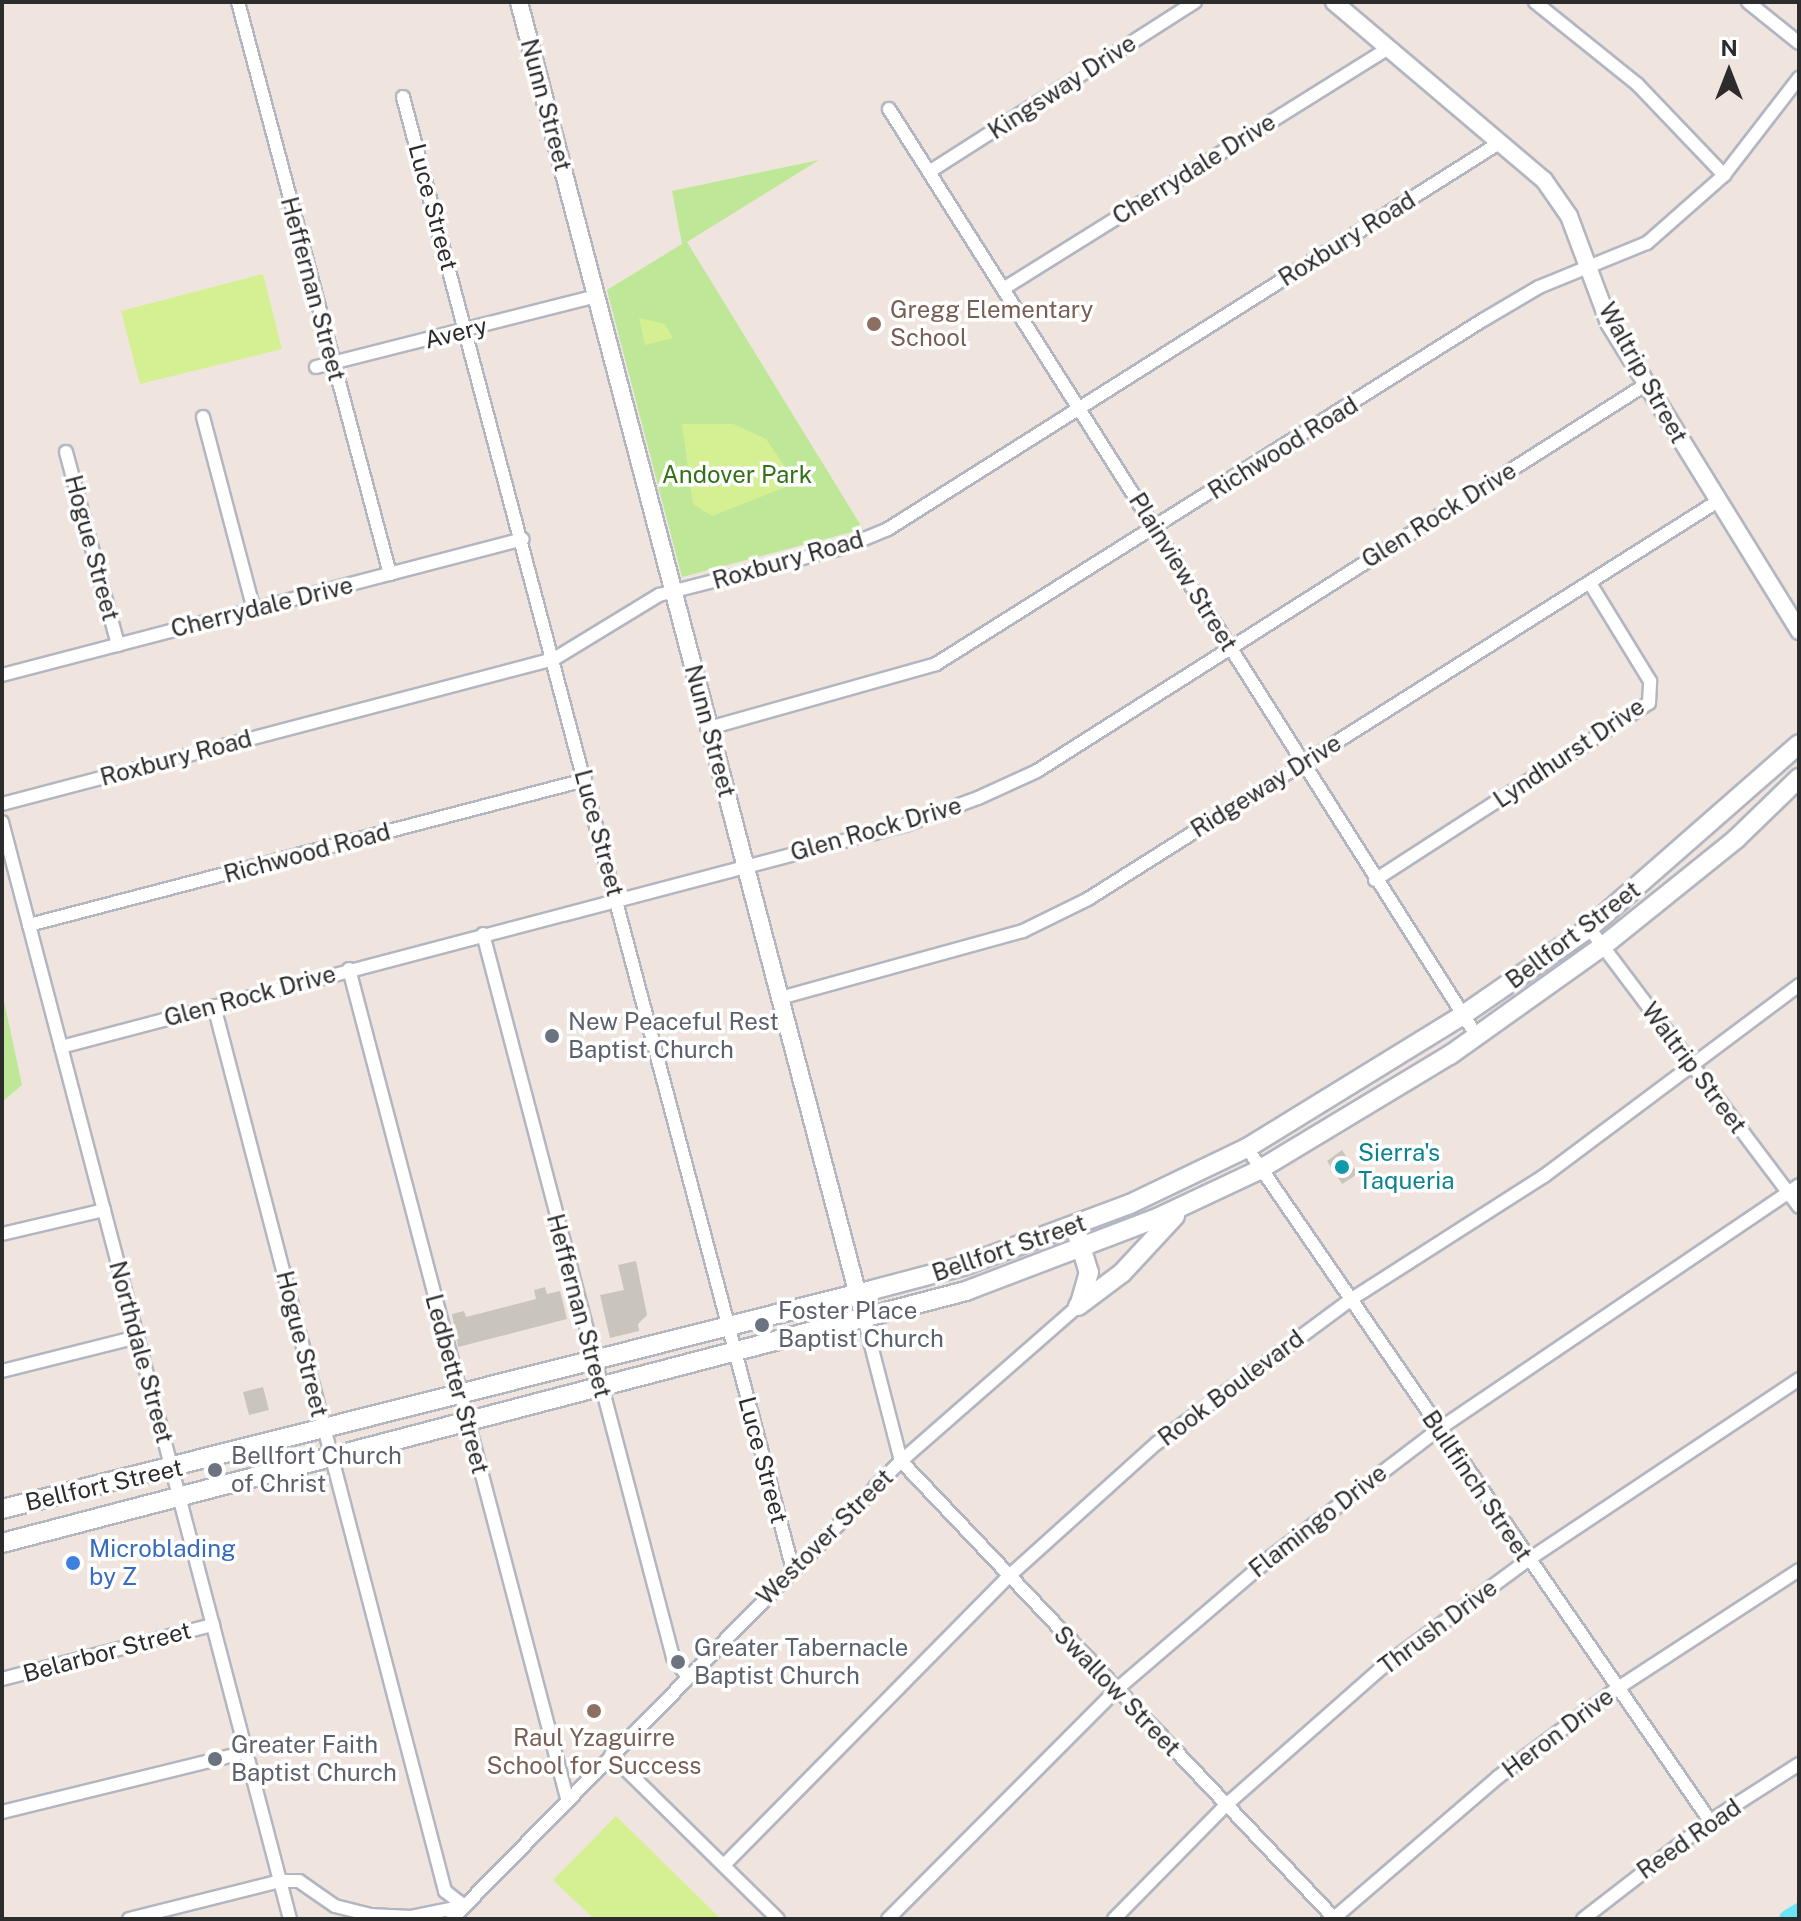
<!DOCTYPE html>
<style>
body{margin:0}
#map{position:relative;width:1801px;height:1921px;overflow:hidden;background:#efe5de;font-family:"Public Sans",sans-serif}
div>[style]{position:absolute}
.green>*{inset:0;background:#bee897}
.pitch>*{inset:0;background:#d5f093}
.river>*{height:18px;margin:-9px;padding:0 9px;transform-origin:9px;border-radius:9px;background:#6be4f7}
.building>*{inset:0;background:#c9c4bc}
.roads{filter:drop-shadow(2px 0 #b2b6c1) drop-shadow(-2px 0 #b2b6c1) drop-shadow(0 2px #b2b6c1) drop-shadow(0 -2px #b2b6c1)}
.minor>*{height:12px;margin:-6px;padding:0 6px;transform-origin:6px;border-radius:6px;background:#fff}
.tertiary>*{height:16px;margin:-8px;padding:0 8px;transform-origin:8px;border-radius:8px;background:#fff}
.secondary>*{height:18px;margin:-9px;padding:0 9px;transform-origin:9px;border-radius:9px;background:#fff}
.dots>*{width:22px;height:22px;translate:-50% -50%;box-sizing:border-box;border:4px solid #fff;border-radius:50%}
span{translate:-50% -50%;white-space:nowrap;text-align:center;line-height:1.15;-webkit-text-stroke:7px #fff;paint-order:stroke}
.street-label{font-size:24px;color:#2c2c2c}
.education-label{font-size:24px;color:#785e54}
.left{translate:0 -50%;text-align:left}
.park-label{font-size:24px;color:#347016}
.worship-label{font-size:24px;color:#5b616d}
.culture-label{font-size:24px;color:#0d838f}
.shop-label{font-size:24px;color:#366cbe}
.frame{position:absolute;inset:0;border:4px solid #2c2c2c;pointer-events:none}
.north{position:absolute;left:1689px;top:32px;width:80px;height:80px;-webkit-text-stroke:6px #fff;paint-order:stroke;rotate:0deg;font-size:22px;font-weight:700;line-height:32px;text-align:center;color:#2c2c2c}
.north::after{content:'';display:block;margin:auto;width:28px;height:36px;background:#2c2c2c;clip-path:polygon(50% 0,100% 100%,50% 72%,0 100%)}
</style>
<div id="map">
<div class="green">
<i style="clip-path:polygon(819px 160px,687px 242px,863px 529px,682px 577px,607px 290px,682px 244px,672px 191px)"></i>
<i style="clip-path:polygon(2px 992px,22px 1085px,2px 1102px)"></i>
</div>
<div class="pitch">
<i style="clip-path:polygon(263px 274px,282px 349px,140px 384px,121px 311px)"></i>
<i style="clip-path:polygon(639px 318px,665px 324px,673px 338px,645px 345px)"></i>
<i style="clip-path:polygon(682px 424px,733px 424px,766px 439px,796px 483px,712px 516px,693px 504px)"></i>
<i style="clip-path:polygon(616px 1816px,720px 1918px,594px 1919px,553px 1880px)"></i>
</div>
<div class="river">
<i style="left:1788px;top:1919px;width:13px;rotate:-32deg"></i>
</div>
<div class="building">
<i style="clip-path:polygon(1342px 1150px,1358px 1174px,1342px 1184px,1327px 1161px)"></i>
<i style="clip-path:polygon(636px 1261px,647px 1315px,638px 1324px,639px 1331px,610px 1338px,600px 1295px,624px 1290px,618px 1265px)"></i>
<i style="clip-path:polygon(545px 1287px,547px 1294px,560px 1291px,567px 1319px,458px 1347px,452px 1314px,464px 1311px,466px 1317px,536px 1299px,534px 1290px)"></i>
<i style="clip-path:polygon(263px 1387px,269px 1410px,249px 1415px,243px 1392px)"></i>
</div>
<div class="roads">
<div class="minor">
<i style="left:238px;top:2px;width:592px;rotate:75.12deg"></i>
<i style="left:1535px;top:2px;width:131px;rotate:38.8deg"></i>
<i style="left:1637px;top:84px;width:126px;rotate:46.3deg"></i>
<i style="left:1748px;top:2px;width:65px;rotate:38.8deg"></i>
<i style="left:403px;top:97px;width:1524px;rotate:75.17deg"></i>
<i style="left:889px;top:109px;width:1096px;rotate:57.63deg"></i>
<i style="left:929px;top:172px;width:316px;rotate:-32.6deg"></i>
<i style="left:1003px;top:289px;width:451px;rotate:-32deg"></i>
<i style="left:316px;top:367px;width:289px;rotate:-14.2deg"></i>
<i style="left:203px;top:417px;width:200px;rotate:75.2deg"></i>
<i style="left:66px;top:452px;width:200px;rotate:74.9deg"></i>
<i style="left:2px;top:675px;width:538px;rotate:-14.63deg"></i>
<i style="left:709px;top:728px;width:236px;rotate:-15.7deg"></i>
<i style="left:936px;top:664px;width:646px;rotate:-32.17deg"></i>
<i style="left:1483px;top:320px;width:65px;rotate:-30.5deg"></i>
<i style="left:1539px;top:287px;width:117px;rotate:-22.2deg"></i>
<i style="left:1647px;top:243px;width:103px;rotate:-41.4deg"></i>
<i style="left:1724px;top:175px;width:123px;rotate:-52.3deg"></i>
<i style="left:2px;top:804px;width:571px;rotate:-14.72deg"></i>
<i style="left:554px;top:659px;width:123px;rotate:-31.4deg"></i>
<i style="left:659px;top:595px;width:189px;rotate:-14.4deg"></i>
<i style="left:842px;top:548px;width:50px;rotate:-22.4deg"></i>
<i style="left:888px;top:529px;width:723px;rotate:-32.28deg"></i>
<i style="left:2px;top:822px;width:1134px;rotate:75.29deg"></i>
<i style="left:1375px;top:880px;width:326px;rotate:-32.9deg"></i>
<i style="left:1649px;top:703px;width:22px;rotate:-87deg"></i>
<i style="left:1650px;top:681px;width:115px;rotate:-121.5deg"></i>
<i style="left:29px;top:925px;width:575px;rotate:-14.62deg"></i>
<i style="left:1589px;top:928px;width:349px;rotate:53deg"></i>
<i style="left:483px;top:934px;width:748px;rotate:75.28deg"></i>
<i style="left:673px;top:1657px;width:21px;rotate:53deg"></i>
<i style="left:349px;top:969px;width:857px;rotate:75.27deg"></i>
<i style="left:780px;top:998px;width:252px;rotate:-15.4deg"></i>
<i style="left:1023px;top:931px;width:72px;rotate:-26.2deg"></i>
<i style="left:1088px;top:899px;width:745px;rotate:-32.28deg"></i>
<i style="left:214px;top:1006px;width:915px;rotate:75.37deg"></i>
<i style="left:445px;top:1891px;width:24px;rotate:38deg"></i>
<i style="left:61px;top:1047px;width:873px;rotate:-14.74deg"></i>
<i style="left:905px;top:825px;width:78px;rotate:-20.3deg"></i>
<i style="left:978px;top:798px;width:65px;rotate:-24.6deg"></i>
<i style="left:1037px;top:771px;width:720px;rotate:-32.41deg"></i>
<i style="left:1247px;top:1148px;width:817px;rotate:55.47deg"></i>
<i style="left:2px;top:1234px;width:105px;rotate:-13.2deg"></i>
<i style="left:864px;top:1318px;width:148px;rotate:75.5deg"></i>
<i style="left:901px;top:1461px;width:631px;rotate:46.54deg"></i>
<i style="left:2px;top:1371px;width:139px;rotate:-14.1deg"></i>
<i style="left:2px;top:1679px;width:218px;rotate:-14.4deg"></i>
<i style="left:611px;top:1755px;width:234px;rotate:44.5deg"></i>
<i style="left:2px;top:1812px;width:252px;rotate:-13.8deg"></i>
<i style="left:724px;top:1865px;width:404px;rotate:-45.4deg"></i>
<i style="left:1008px;top:1577px;width:200px;rotate:-42deg"></i>
<i style="left:1157px;top:1443px;width:240px;rotate:-36.5deg"></i>
<i style="left:1350px;top:1300px;width:230px;rotate:-32.6deg"></i>
<i style="left:1544px;top:1176px;width:319px;rotate:-36.8deg"></i>
<i style="left:129px;top:1919px;width:156px;rotate:-14.1deg"></i>
<i style="left:280px;top:1881px;width:19px"></i>
<i style="left:299px;top:1881px;width:44px;rotate:34.8deg"></i>
<i style="left:335px;top:1906px;width:36px;rotate:14deg"></i>
<i style="left:370px;top:1915px;width:41px;rotate:2.8deg"></i>
<i style="left:411px;top:1917px;width:54px;rotate:-11.7deg"></i>
<i style="left:452px;top:1919px;width:641px;rotate:-45.57deg"></i>
<i style="left:901px;top:1461px;width:235px;rotate:-41.2deg"></i>
<i style="left:888px;top:1919px;width:323px;rotate:-45.1deg"></i>
<i style="left:1116px;top:1690px;width:204px;rotate:-40.6deg"></i>
<i style="left:1271px;top:1557px;width:211px;rotate:-37.3deg"></i>
<i style="left:1439px;top:1429px;width:435px;rotate:-34.1deg"></i>
<i style="left:1114px;top:1919px;width:160px;rotate:-45.5deg"></i>
<i style="left:1226px;top:1805px;width:205px;rotate:-41.4deg"></i>
<i style="left:1380px;top:1669px;width:184px;rotate:-36.4deg"></i>
<i style="left:1528px;top:1560px;width:326px;rotate:-33.7deg"></i>
<i style="left:1333px;top:1919px;width:218px;rotate:-40.7deg"></i>
<i style="left:1498px;top:1777px;width:149px;rotate:-36.6deg"></i>
<i style="left:1618px;top:1688px;width:216px;rotate:-33.1deg"></i>
<i style="left:1583px;top:1919px;width:160px;rotate:-37.7deg"></i>
<i style="left:1710px;top:1821px;width:106px;rotate:-32.6deg"></i>
</div>
<div class="tertiary">
<i style="left:519px;top:2px;width:1360px;rotate:75.31deg"></i>
<i style="left:1334px;top:2px;width:275px;rotate:40.3deg"></i>
<i style="left:1544px;top:180px;width:44px;rotate:55.2deg"></i>
<i style="left:1569px;top:216px;width:114px;rotate:69.5deg"></i>
<i style="left:1609px;top:323px;width:362px;rotate:58.3deg"></i>
</div>
<div class="secondary">
<i style="left:1078px;top:1237px;width:37px;rotate:73deg"></i>
<i style="left:1089px;top:1272px;width:33px;rotate:106deg"></i>
<i style="left:1078px;top:1306px;width:55px;rotate:-36.9deg"></i>
<i style="left:1122px;top:1273px;width:78px;rotate:-47.1deg"></i>
<i style="left:2px;top:1509px;width:897px;rotate:-14.13deg"></i>
<i style="left:872px;top:1290px;width:94px;rotate:-14.8deg"></i>
<i style="left:963px;top:1266px;width:178px;rotate:-20.4deg"></i>
<i style="left:1130px;top:1204px;width:130px;rotate:-25.6deg"></i>
<i style="left:1247px;top:1148px;width:254px;rotate:-31.6deg"></i>
<i style="left:1463px;top:1015px;width:153px;rotate:-34.6deg"></i>
<i style="left:1589px;top:928px;width:279px;rotate:-41.2deg"></i>
<i style="left:2px;top:1543px;width:996px;rotate:-14.65deg"></i>
<i style="left:966px;top:1291px;width:204px;rotate:-20.9deg"></i>
<i style="left:1157px;top:1218px;width:113px;rotate:-25.2deg"></i>
<i style="left:1259px;top:1170px;width:223px;rotate:-31.1deg"></i>
<i style="left:1450px;top:1055px;width:188px;rotate:-35.5deg"></i>
<i style="left:1603px;top:946px;width:171px;rotate:-38.8deg"></i>
<i style="left:1736px;top:839px;width:88px;rotate:-44.1deg"></i>
</div>
</div>
<div class="dots">
<i style="left:874px;top:324px;background:#8d6e63"></i>
<i style="left:552px;top:1036px;background:#6b7280"></i>
<i style="left:1342px;top:1167px;background:#0f9aa8"></i>
<i style="left:762px;top:1325px;background:#6b7280"></i>
<i style="left:215px;top:1470px;background:#6b7280"></i>
<i style="left:73px;top:1563px;background:#3f7fe0"></i>
<i style="left:678px;top:1662px;background:#6b7280"></i>
<i style="left:594px;top:1711px;background:#8d6e63"></i>
<i style="left:215px;top:1759px;background:#6b7280"></i>
</div>
<div class="street-label">
<span style="left:1062px;top:87px;rotate:-33deg">Kingsway Drive</span>
<span style="left:546px;top:105px;rotate:75deg">Nunn Street</span>
<span style="left:1194px;top:169px;rotate:-32deg">Cherrydale Drive</span>
<span style="left:433px;top:207px;rotate:75deg">Luce Street</span>
<span style="left:1347px;top:239px;rotate:-32deg">Roxbury Road</span>
<span style="left:313px;top:289px;rotate:75deg">Heffernan Street</span>
<span style="left:456px;top:333px;rotate:-14deg">Avery</span>
<span style="left:1643px;top:373px;rotate:61deg">Waltrip Street</span>
<span style="left:1283px;top:448px;rotate:-32deg">Richwood Road</span>
<span style="left:1439px;top:515px;rotate:-32deg">Glen Rock Drive</span>
<span style="left:92px;top:548px;rotate:75deg">Hogue Street</span>
<span style="left:788px;top:560px;rotate:-16deg">Roxbury Road</span>
<span style="left:1183px;top:572px;rotate:58deg">Plainview Street</span>
<span style="left:262px;top:607px;rotate:-14deg">Cherrydale Drive</span>
<span style="left:710px;top:731px;rotate:75deg">Nunn Street</span>
<span style="left:1569px;top:753px;rotate:-34deg">Lyndhurst Drive</span>
<span style="left:176px;top:758px;rotate:-15deg">Roxbury Road</span>
<span style="left:1266px;top:786px;rotate:-32deg">Ridgeway Drive</span>
<span style="left:876px;top:829px;rotate:-16deg">Glen Rock Drive</span>
<span style="left:599px;top:833px;rotate:75deg">Luce Street</span>
<span style="left:307px;top:853px;rotate:-15deg">Richwood Road</span>
<span style="left:1573px;top:935px;rotate:-37deg">Bellfort Street</span>
<span style="left:250px;top:996px;rotate:-15deg">Glen Rock Drive</span>
<span style="left:1694px;top:1068px;rotate:53deg">Waltrip Street</span>
<span style="left:1009px;top:1248px;rotate:-19deg">Bellfort Street</span>
<span style="left:579px;top:1306px;rotate:75deg">Heffernan Street</span>
<span style="left:302px;top:1344px;rotate:76deg">Hogue Street</span>
<span style="left:141px;top:1352px;rotate:75deg">Northdale Street</span>
<span style="left:457px;top:1384px;rotate:75deg">Ledbetter Street</span>
<span style="left:1231px;top:1388px;rotate:-37deg">Rook Boulevard</span>
<span style="left:763px;top:1460px;rotate:75deg">Luce Street</span>
<span style="left:104px;top:1485px;rotate:-13deg">Bellfort Street</span>
<span style="left:1477px;top:1486px;rotate:56deg">Bullfinch Street</span>
<span style="left:1318px;top:1521px;rotate:-38deg">Flamingo Drive</span>
<span style="left:825px;top:1537px;rotate:-45deg">Westover Street</span>
<span style="left:1438px;top:1627px;rotate:-37deg">Thrush Drive</span>
<span style="left:107px;top:1652px;rotate:-15deg">Belarbor Street</span>
<span style="left:1117px;top:1691px;rotate:46deg">Swallow Street</span>
<span style="left:1558px;top:1733px;rotate:-37deg">Heron Drive</span>
<span style="left:1689px;top:1839px;rotate:-35deg">Reed Road</span>
</div>
<div class="education-label">
<span class="left" style="left:890px;top:324px">Gregg Elementary<br>School</span>
<span style="left:594px;top:1752px">Raul Yzaguirre<br>School for Success</span>
</div>
<div class="park-label">
<span style="left:737px;top:475px">Andover Park</span>
</div>
<div class="worship-label">
<span class="left" style="left:568px;top:1036px">New Peaceful Rest<br>Baptist Church</span>
<span class="left" style="left:778px;top:1325px">Foster Place<br>Baptist Church</span>
<span class="left" style="left:231px;top:1470px">Bellfort Church<br>of Christ</span>
<span class="left" style="left:694px;top:1662px">Greater Tabernacle<br>Baptist Church</span>
<span class="left" style="left:231px;top:1759px">Greater Faith<br>Baptist Church</span>
</div>
<div class="culture-label">
<span class="left" style="left:1358px;top:1167px">Sierra's<br>Taqueria</span>
</div>
<div class="shop-label">
<span class="left" style="left:89px;top:1563px">Microblading<br>by Z</span>
</div>
<div class="frame"></div>
<div class="north">N</div>
</div>
